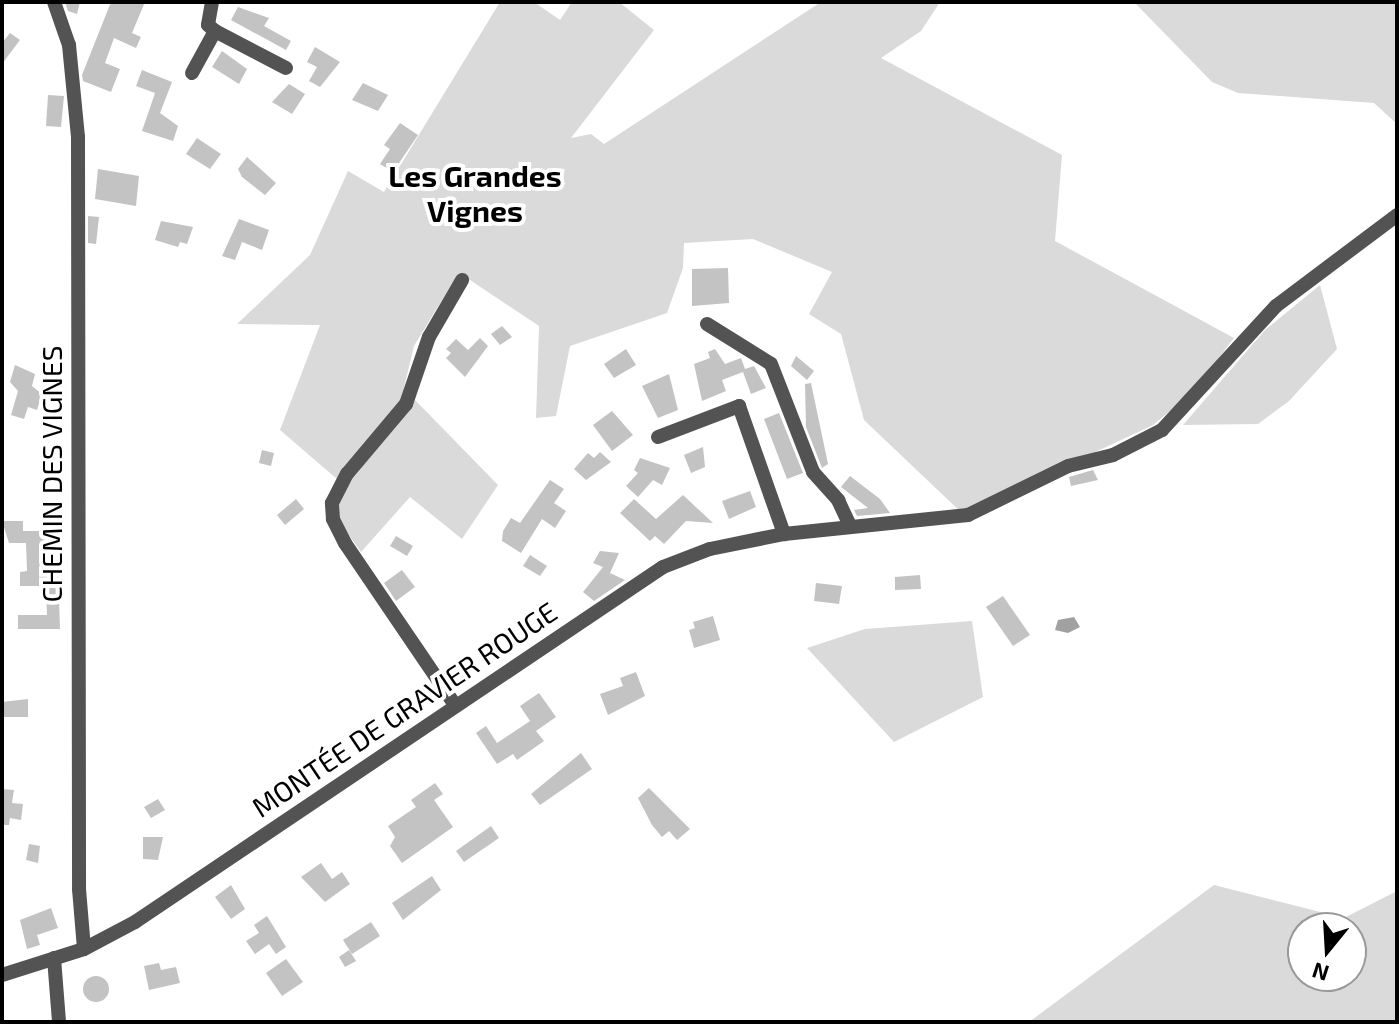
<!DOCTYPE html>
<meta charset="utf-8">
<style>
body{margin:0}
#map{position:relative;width:1399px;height:1024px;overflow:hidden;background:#fff;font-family:"Exo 2",sans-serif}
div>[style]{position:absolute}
.green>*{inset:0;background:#dadada}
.water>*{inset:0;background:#a1a1a1}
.building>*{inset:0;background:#c3c3c3}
.round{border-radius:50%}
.street>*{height:14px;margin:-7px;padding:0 7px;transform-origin:7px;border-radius:7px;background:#535353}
span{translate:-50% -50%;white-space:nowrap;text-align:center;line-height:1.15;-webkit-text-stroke:8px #fff;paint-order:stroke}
.street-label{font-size:28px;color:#000}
.neighbourhood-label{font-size:30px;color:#000;font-weight:700}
.frame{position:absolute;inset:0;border:4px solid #000;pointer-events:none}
.north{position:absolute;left:1287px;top:912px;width:80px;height:80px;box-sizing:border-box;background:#fff;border:2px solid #999;border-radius:50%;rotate:198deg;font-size:22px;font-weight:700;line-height:32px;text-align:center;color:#000}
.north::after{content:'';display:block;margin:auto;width:28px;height:36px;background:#000;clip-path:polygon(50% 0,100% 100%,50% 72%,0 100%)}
</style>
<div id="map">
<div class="green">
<i style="clip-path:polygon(500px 2px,534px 2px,560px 20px,572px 2px,619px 2px,654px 30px,571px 138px,591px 134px,604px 144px,821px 2px,940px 2px,921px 31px,881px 58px,1062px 155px,1055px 241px,1234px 338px,1191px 394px,1153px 425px,963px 514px,864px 420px,841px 334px,809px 314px,832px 272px,753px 239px,684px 243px,683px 268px,667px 313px,570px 346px,556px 416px,536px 418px,539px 326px,470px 280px,454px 280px,414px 346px,401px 400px,337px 479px,280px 430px,320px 325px,237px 324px,310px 255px,348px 171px,384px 192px)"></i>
<i style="clip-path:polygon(1134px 2px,1397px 2px,1397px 124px,1374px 103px,1238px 93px,1212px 82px)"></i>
<i style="clip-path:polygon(1320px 285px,1337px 349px,1289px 401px,1258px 424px,1183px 425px,1265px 330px)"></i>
<i style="clip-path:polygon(415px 400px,498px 485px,462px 539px,410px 497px,361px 552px,339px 521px,338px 497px)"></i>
<i style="clip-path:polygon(972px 621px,983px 697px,894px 742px,807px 648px,865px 629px)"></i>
<i style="clip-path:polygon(evenodd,1214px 885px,1344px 918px,1397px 891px,1397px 1022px,1029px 1022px,1214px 885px,1303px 928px,1351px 928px,1351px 976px,1303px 976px,1303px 928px)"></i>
</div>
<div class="water">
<i style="clip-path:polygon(1074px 617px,1080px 627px,1068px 633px,1055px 630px,1058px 620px)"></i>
</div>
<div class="building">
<i style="clip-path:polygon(65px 2px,80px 2px,77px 14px,68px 11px)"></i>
<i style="clip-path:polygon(111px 2px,145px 2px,132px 33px,141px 37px,136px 48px,114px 38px,105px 63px,120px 69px,111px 92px,83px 81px,82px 75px)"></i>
<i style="clip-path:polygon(238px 7px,269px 18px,264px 26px,291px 41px,286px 50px,231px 20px)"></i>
<i style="clip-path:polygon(10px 33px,20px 40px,2px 64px,2px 43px)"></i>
<i style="clip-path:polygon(315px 47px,340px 62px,320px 87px,309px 81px,317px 67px,307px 62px)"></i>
<i style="clip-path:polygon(222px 51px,247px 69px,239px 84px,212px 67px)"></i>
<i style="clip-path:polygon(142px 70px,172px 82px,160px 113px,178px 126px,173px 141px,142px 131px,155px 93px,136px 86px)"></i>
<i style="clip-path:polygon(363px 83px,388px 95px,378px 111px,352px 100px)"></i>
<i style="clip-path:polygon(289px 84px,305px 94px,292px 114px,272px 102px)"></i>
<i style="clip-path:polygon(48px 95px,64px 96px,61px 127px,46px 126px)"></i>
<i style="clip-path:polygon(400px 123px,418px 135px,393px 172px,380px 164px,390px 149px,384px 145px)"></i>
<i style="clip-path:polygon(197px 138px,221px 154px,210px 169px,186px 154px)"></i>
<i style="clip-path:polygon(247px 157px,276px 183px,265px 195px,242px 177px,238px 169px)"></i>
<i style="clip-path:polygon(98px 169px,139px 176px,136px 206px,95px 199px)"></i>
<i style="clip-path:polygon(88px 216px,99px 217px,96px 244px,88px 243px)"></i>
<i style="clip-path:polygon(239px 219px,269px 230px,262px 250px,242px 242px,235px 260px,222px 256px)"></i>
<i style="clip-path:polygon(161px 221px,193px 227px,187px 244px,180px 242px,178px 247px,155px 240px)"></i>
<i style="clip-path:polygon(728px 268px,729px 303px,692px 306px,692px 269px)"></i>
<i style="clip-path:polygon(502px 326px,512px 337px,500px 345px,491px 334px)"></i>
<i style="clip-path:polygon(480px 338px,488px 346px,465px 377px,446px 358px,451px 353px,446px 349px,456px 339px,468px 350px)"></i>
<i style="clip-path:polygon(626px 349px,636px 365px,614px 378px,604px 364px)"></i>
<i style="clip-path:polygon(715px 349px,725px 364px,741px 358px,745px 369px,754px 366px,766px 388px,751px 394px,743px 372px,722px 380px,726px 391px,702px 401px,694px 364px,710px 358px,708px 352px)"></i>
<i style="clip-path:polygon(796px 356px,814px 371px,807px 380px,791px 366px)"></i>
<i style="clip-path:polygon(15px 365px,35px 374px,32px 386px,42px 394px,37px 410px,28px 407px,24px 419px,11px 415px,18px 391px,10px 382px)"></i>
<i style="clip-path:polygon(669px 374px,678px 410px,658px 418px,642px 386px)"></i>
<i style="clip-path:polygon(811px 383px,828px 464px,822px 468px,806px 427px,805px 384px)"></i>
<i style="clip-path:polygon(612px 411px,633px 435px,612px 451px,593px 425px)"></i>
<i style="clip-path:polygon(779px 413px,803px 473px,787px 479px,764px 419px)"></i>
<i style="clip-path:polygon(703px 447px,705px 467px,691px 473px,684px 455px)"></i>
<i style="clip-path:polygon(262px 450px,274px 453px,271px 466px,259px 463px)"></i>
<i style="clip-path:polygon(600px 452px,611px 462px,586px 480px,574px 469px,588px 453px,594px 458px)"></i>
<i style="clip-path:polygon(640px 458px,670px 468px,662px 485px,653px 480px,638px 497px,626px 486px,638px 473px,634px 470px)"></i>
<i style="clip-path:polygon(1093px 470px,1098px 480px,1071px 486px,1069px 477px)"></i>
<i style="clip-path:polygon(850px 476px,880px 499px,890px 513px,857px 516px,854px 510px,868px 508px,841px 487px)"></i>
<i style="clip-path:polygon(550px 480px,564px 489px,554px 503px,566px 511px,555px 528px,542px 519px,521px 553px,502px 541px,503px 531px,511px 518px,520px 523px)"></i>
<i style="clip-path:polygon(750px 491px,756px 507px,729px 519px,722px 501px)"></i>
<i style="clip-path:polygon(683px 495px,713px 523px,686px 521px,664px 544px,655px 536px,650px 541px,620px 513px,634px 499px,656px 519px)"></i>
<i style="clip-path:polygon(296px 499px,304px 509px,285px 525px,277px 515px)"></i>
<i style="clip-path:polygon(2px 521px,23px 521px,23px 531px,48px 531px,47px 571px,58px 571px,60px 629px,18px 629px,18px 615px,47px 615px,46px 586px,20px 586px,20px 572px,27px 571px,26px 543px,9px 543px)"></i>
<i style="clip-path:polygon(396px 536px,413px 546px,407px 556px,390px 546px)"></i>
<i style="clip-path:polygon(600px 551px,619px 553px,610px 573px,625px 580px,594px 601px,583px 592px,603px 567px,593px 563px)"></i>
<i style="clip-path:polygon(530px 555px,547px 566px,540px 576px,523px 566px)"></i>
<i style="clip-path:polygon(402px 570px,415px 587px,396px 601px,384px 583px)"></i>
<i style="clip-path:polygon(920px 575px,921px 589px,895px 590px,895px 577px)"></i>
<i style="clip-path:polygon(816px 583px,842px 586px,839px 604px,814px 601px)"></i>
<i style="clip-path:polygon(1003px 596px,1030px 635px,1013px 646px,986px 607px)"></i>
<i style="clip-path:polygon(713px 616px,720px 640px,694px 648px,689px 630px,695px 628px,693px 622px)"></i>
<i style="clip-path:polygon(636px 672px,645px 696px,608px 715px,600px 694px,623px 686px,620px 678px)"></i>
<i style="clip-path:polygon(539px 693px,556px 717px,536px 731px,544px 741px,517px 760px,513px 754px,497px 764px,476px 733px,486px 726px,497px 743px,530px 721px,520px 706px)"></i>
<i style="clip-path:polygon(28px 699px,28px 717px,2px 717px,2px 702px)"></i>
<i style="clip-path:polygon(581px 753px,592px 769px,540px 805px,531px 794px)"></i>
<i style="clip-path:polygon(435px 783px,443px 794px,434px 800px,453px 827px,402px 863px,390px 846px,395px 837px,388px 826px,416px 807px,411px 800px)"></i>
<i style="clip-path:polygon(649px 788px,690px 829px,677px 840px,669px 831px,662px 837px,652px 825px,638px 798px)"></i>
<i style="clip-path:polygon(2px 789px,14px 790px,12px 803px,23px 804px,21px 820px,10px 818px,9px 825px,2px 825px)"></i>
<i style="clip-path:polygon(158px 799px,165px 810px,151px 818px,144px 807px)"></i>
<i style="clip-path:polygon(491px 826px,499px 838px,464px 862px,456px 851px)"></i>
<i style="clip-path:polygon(143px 837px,163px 837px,158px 860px,143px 859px)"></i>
<i style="clip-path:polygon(29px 844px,40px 846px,38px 863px,26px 860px)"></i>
<i style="clip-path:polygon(321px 863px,332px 879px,342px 872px,350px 884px,325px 902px,301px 877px)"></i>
<i style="clip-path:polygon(432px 876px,441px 890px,403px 920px,392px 903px)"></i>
<i style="clip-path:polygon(231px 885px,245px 909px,231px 919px,215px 897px)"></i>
<i style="clip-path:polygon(51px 908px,58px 928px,37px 935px,40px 945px,27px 949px,20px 920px)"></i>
<i style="clip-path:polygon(267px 916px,286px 947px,276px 954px,269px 944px,255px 954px,246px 941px,259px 933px,254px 925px)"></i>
<i style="clip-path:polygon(371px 922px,380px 936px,352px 954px,343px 940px)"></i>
<i style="clip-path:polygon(349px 950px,356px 961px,345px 967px,339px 957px)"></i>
<i style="clip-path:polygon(286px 959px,303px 982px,282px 996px,266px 973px)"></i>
<i style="clip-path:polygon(159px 963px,161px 970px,176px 967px,180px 983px,149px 990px,144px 966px)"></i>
<i class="round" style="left:83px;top:976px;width:26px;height:26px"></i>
</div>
<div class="street">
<i style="left:54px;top:2px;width:46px;rotate:70.8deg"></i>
<i style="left:69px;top:45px;width:92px;rotate:84.4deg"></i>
<i style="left:78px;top:137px;width:752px;rotate:89.92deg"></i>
<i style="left:79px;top:889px;width:60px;rotate:85.2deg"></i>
<i style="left:212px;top:2px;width:23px;rotate:100deg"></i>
<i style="left:208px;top:25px;width:9px;rotate:41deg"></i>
<i style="left:215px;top:31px;width:80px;rotate:27.5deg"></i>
<i style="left:192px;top:73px;width:48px;rotate:-61.3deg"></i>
<i style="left:707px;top:324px;width:75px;rotate:32deg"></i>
<i style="left:771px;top:364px;width:116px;rotate:68.7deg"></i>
<i style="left:813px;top:472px;width:38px;rotate:48deg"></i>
<i style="left:838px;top:500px;width:26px;rotate:65deg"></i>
<i style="left:658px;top:437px;width:87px;rotate:-20.9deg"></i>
<i style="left:739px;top:406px;width:136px;rotate:70.6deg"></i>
<i style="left:455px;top:705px;width:196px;rotate:-124.2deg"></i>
<i style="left:345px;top:543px;width:27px;rotate:-117deg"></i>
<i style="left:333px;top:519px;width:16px;rotate:-94deg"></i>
<i style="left:332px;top:503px;width:33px;rotate:-63deg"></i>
<i style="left:347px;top:474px;width:92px;rotate:-49.9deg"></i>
<i style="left:406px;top:404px;width:71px;rotate:-71.1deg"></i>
<i style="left:429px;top:337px;width:66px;rotate:-59.9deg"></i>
<i style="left:54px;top:958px;width:64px;rotate:85.5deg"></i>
<i style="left:2px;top:975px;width:86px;rotate:-17.6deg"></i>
<i style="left:84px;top:949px;width:58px;rotate:-27.9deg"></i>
<i style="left:135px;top:922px;width:636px;rotate:-33.91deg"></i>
<i style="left:663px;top:567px;width:50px;rotate:-21deg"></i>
<i style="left:710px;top:549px;width:76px;rotate:-11.5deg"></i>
<i style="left:784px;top:534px;width:185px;rotate:-5.9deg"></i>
<i style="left:968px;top:515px;width:111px;rotate:-26.1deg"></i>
<i style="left:1068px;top:466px;width:46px;rotate:-13.7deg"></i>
<i style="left:1113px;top:455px;width:55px;rotate:-27deg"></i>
<i style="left:1162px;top:430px;width:168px;rotate:-47.4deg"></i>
<i style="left:1276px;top:306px;width:151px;rotate:-36.9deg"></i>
</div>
<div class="street-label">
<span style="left:51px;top:474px;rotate:-90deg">CHEMIN DES VIGNES</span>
<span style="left:404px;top:709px;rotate:-34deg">MONTÉE DE GRAVIER ROUGE</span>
</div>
<div class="neighbourhood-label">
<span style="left:475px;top:192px">Les Grandes<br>Vignes</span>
</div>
<div class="frame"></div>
<div class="north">N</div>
</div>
